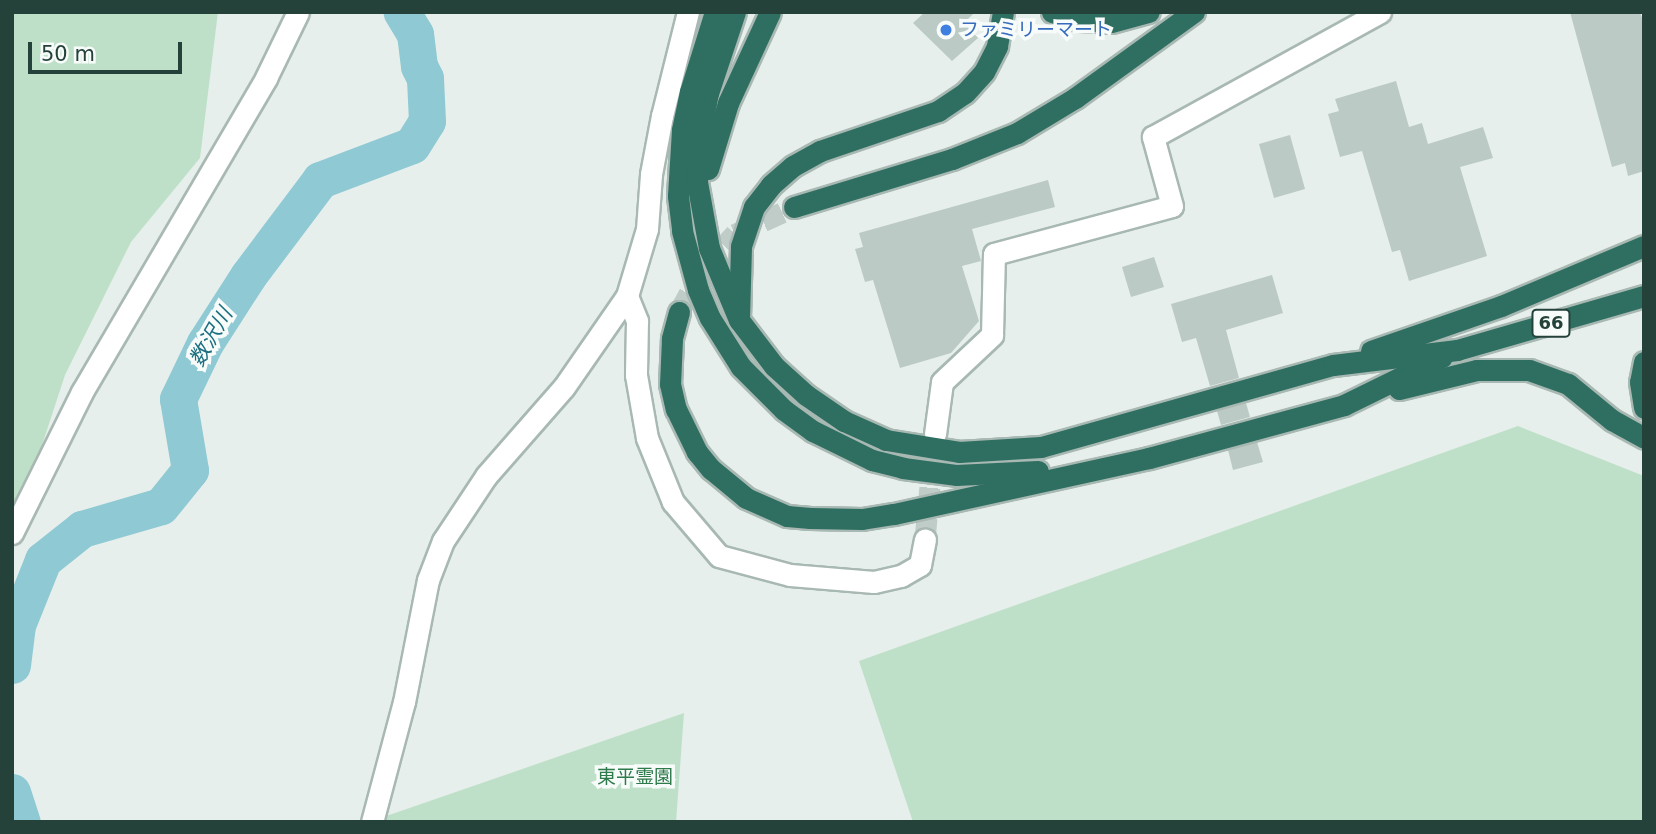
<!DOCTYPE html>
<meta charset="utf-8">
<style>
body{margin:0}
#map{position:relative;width:1656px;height:834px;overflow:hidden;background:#e6efeb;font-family:"DejaVu Sans","Noto Sans JP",sans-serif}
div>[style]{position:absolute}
.green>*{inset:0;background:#bfe0c8}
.river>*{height:37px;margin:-18.5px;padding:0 18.5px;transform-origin:18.5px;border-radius:18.5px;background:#8ec9d4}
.building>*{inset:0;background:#bbcac4}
.minor-tunnel>*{height:21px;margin-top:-10.5px;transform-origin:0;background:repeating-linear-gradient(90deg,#bfccc8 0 21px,transparent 0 31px)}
.highway-tunnel>*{height:21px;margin-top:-10.5px;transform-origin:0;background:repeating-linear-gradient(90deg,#bfccc8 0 21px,transparent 0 31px)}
.roads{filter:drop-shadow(2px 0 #a8b8b2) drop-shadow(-2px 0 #a8b8b2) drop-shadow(0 2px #a8b8b2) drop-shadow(0 -2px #a8b8b2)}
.minor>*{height:21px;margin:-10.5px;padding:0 10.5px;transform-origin:10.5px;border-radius:10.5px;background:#fff}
.highway>*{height:21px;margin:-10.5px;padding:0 10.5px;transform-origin:10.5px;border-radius:10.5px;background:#2f6f62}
.dots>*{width:19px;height:19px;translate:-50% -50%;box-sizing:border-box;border:4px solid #f7fbf9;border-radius:50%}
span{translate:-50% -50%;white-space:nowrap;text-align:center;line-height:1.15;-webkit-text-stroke:7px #f7fbf9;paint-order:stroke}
.shield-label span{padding:2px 5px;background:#f7fbf9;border:2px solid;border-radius:5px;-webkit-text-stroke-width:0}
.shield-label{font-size:18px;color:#24423a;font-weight:700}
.shop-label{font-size:19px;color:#366cbe}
.left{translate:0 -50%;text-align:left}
.park-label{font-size:19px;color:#2d7a4b}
.water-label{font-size:21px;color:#1c6f80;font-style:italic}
.frame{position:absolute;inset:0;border:14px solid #24423a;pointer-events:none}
.scale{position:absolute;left:28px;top:42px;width:154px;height:32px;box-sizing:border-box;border:4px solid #24423a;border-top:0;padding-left:9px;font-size:21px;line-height:24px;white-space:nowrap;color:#24423a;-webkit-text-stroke:5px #f7fbf9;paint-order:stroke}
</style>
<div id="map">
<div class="green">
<i style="clip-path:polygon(12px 12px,218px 12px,200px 158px,131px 242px,65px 375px,12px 537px)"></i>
<i style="clip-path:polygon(1518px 426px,1644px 476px,1644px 822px,913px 822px,859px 661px)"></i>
<i style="clip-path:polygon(684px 713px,676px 822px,369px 822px)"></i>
</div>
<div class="river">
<i style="left:12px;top:665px;width:40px;rotate:-82.9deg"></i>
<i style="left:17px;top:625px;width:70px;rotate:-68.2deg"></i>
<i style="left:43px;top:560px;width:50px;rotate:-38.5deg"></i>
<i style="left:82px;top:529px;width:82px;rotate:-16.2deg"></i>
<i style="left:161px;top:506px;width:46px;rotate:-51.1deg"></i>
<i style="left:190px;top:470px;width:72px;rotate:-99.6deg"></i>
<i style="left:178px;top:399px;width:62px;rotate:-64.3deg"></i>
<i style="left:205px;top:343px;width:80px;rotate:-57.3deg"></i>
<i style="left:248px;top:276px;width:120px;rotate:-53.1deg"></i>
<i style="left:320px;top:180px;width:98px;rotate:-20.8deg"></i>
<i style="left:412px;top:145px;width:28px;rotate:-58deg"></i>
<i style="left:427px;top:121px;width:43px;rotate:-92.7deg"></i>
<i style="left:425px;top:78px;width:13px;rotate:-117deg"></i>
<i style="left:419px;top:66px;width:32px;rotate:-97deg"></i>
<i style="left:415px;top:34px;width:26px;rotate:-121deg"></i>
<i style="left:12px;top:792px;width:32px;rotate:72deg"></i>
</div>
<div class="building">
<i style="clip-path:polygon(925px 12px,975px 12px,964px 23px,978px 38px,952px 61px,913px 23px)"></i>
<i style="clip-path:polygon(1570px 12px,1640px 12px,1644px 24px,1644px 171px,1628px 176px,1625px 163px,1612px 167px)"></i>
<i style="clip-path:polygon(1396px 81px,1409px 127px,1422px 123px,1428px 144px,1483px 127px,1493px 158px,1460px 167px,1487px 256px,1409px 281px,1400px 250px,1392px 252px,1362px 151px,1340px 157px,1328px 114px,1339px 111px,1335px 99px)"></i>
<i style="clip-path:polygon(1290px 135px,1305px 189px,1274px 198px,1259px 144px)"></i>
<i style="clip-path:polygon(1048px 180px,1055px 207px,972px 229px,981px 261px,962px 266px,979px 321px,951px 353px,900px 368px,873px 280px,865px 282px,855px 249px,863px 247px,859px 233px)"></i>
<i style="clip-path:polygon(1154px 257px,1164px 287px,1131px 297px,1122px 267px)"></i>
<i style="clip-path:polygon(1272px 275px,1283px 313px,1226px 330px,1239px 378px,1210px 386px,1196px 338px,1182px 342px,1171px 304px)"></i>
<i style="clip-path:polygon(1246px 403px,1250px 417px,1221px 425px,1217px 411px)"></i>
<i style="clip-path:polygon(1257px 442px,1263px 462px,1233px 470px,1228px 450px)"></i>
</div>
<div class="minor-tunnel">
<i style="left:925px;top:539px;width:105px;rotate:-84.6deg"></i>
</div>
<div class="highway-tunnel">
<i style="left:679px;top:312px;width:50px;rotate:-61.4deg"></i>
<i style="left:703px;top:268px;width:47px;rotate:-46.7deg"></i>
<i style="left:735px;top:234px;width:65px;rotate:-24.6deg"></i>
</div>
<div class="roads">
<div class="minor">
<i style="left:627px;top:296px;width:27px;rotate:68deg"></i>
<i style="left:637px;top:321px;width:54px;rotate:91.1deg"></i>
<i style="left:636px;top:375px;width:64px;rotate:80.1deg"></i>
<i style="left:647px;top:438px;width:69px;rotate:67.9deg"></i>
<i style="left:673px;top:502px;width:71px;rotate:49.6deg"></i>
<i style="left:719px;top:556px;width:73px;rotate:15deg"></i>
<i style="left:790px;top:575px;width:84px;rotate:4.8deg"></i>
<i style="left:874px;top:582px;width:28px;rotate:-13deg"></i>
<i style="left:901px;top:576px;width:22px;rotate:-30deg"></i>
<i style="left:920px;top:565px;width:26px;rotate:-79deg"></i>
<i style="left:935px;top:434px;width:52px;rotate:-82.3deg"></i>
<i style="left:942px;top:382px;width:69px;rotate:-43.2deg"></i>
<i style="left:992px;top:335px;width:81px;rotate:-88.6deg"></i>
<i style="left:994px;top:254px;width:184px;rotate:-15.1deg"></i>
<i style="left:1172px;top:206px;width:72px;rotate:-105.4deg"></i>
<i style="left:1153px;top:137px;width:259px;rotate:-28.8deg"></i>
<i style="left:12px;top:533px;width:157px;rotate:-63.6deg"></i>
<i style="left:82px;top:392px;width:364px;rotate:-59.6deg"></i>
<i style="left:266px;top:78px;width:73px;rotate:-64.1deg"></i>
<i style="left:372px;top:822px;width:124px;rotate:-75.1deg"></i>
<i style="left:404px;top:702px;width:124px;rotate:-78.9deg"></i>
<i style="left:428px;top:580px;width:42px;rotate:-69deg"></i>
<i style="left:443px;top:541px;width:78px;rotate:-56.5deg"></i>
<i style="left:486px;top:476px;width:118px;rotate:-48.8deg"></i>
<i style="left:564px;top:387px;width:111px;rotate:-55.3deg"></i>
<i style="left:627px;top:296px;width:70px;rotate:-73.4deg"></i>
<i style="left:647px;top:229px;width:55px;rotate:-85.8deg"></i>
<i style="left:651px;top:174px;width:59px;rotate:-79.3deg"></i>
<i style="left:662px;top:116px;width:107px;rotate:-76deg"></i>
</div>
<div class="highway">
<i style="left:715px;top:12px;width:84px;rotate:107.4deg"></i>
<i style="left:690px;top:92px;width:39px;rotate:102deg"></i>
<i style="left:682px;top:130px;width:66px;rotate:93.5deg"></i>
<i style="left:678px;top:196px;width:35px;rotate:83deg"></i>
<i style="left:682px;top:231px;width:61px;rotate:74.8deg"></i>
<i style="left:698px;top:290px;width:30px;rotate:67deg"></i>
<i style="left:710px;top:318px;width:58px;rotate:57.7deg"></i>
<i style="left:741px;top:367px;width:61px;rotate:45deg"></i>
<i style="left:784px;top:410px;width:36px;rotate:36deg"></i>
<i style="left:813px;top:431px;width:66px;rotate:26.2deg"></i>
<i style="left:872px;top:460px;width:32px;rotate:14deg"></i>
<i style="left:903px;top:468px;width:53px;rotate:7.5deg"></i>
<i style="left:956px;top:475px;width:82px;rotate:-2.8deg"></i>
<i style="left:735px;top:12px;width:85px;rotate:108.4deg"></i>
<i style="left:708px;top:93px;width:41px;rotate:101.3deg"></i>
<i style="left:700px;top:133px;width:49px;rotate:93.5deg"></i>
<i style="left:697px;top:182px;width:67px;rotate:79.7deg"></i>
<i style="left:709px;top:248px;width:78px;rotate:67.4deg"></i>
<i style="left:739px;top:320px;width:58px;rotate:52.7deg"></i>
<i style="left:774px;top:366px;width:43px;rotate:42.2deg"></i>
<i style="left:806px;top:395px;width:46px;rotate:34.4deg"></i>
<i style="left:844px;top:421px;width:46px;rotate:24.3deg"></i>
<i style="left:886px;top:440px;width:74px;rotate:9.3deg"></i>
<i style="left:959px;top:452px;width:82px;rotate:-3.5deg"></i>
<i style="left:1041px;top:447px;width:303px;rotate:-15.7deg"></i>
<i style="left:1333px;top:365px;width:125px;rotate:-6.9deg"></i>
<i style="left:1457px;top:350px;width:195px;rotate:-16.1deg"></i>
<i style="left:1052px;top:12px;width:27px;rotate:17deg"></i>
<i style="left:1078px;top:20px;width:33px;rotate:3deg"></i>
<i style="left:1111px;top:22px;width:39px;rotate:-15deg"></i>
<i style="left:708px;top:169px;width:69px;rotate:-73.1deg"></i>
<i style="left:728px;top:103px;width:100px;rotate:-65.2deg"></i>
<i style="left:794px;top:207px;width:165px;rotate:-16.9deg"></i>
<i style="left:952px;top:159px;width:70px;rotate:-21.8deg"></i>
<i style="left:1017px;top:133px;width:68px;rotate:-31.1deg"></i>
<i style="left:1075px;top:98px;width:147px;rotate:-35.9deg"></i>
<i style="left:679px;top:312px;width:28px;rotate:105deg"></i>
<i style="left:672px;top:339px;width:45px;rotate:92.5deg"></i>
<i style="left:670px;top:384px;width:26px;rotate:77deg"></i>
<i style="left:676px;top:409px;width:48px;rotate:64deg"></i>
<i style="left:697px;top:452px;width:22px;rotate:51deg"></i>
<i style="left:711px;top:469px;width:45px;rotate:39.6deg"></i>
<i style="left:746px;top:498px;width:45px;rotate:23.7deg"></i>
<i style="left:787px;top:516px;width:23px;rotate:5deg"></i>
<i style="left:810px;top:518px;width:52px;rotate:1.1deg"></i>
<i style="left:862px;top:519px;width:32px;rotate:-9deg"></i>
<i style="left:894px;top:514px;width:261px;rotate:-12.4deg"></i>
<i style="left:1149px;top:458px;width:202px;rotate:-15.2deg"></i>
<i style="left:1344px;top:405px;width:109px;rotate:-26.1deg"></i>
<i style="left:739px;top:318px;width:72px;rotate:-88.4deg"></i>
<i style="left:741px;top:246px;width:41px;rotate:-71.6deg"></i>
<i style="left:754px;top:207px;width:28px;rotate:-52deg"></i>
<i style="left:771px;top:185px;width:29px;rotate:-41deg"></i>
<i style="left:793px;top:166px;width:31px;rotate:-29deg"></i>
<i style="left:820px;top:151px;width:125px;rotate:-18.7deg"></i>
<i style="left:938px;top:111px;width:32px;rotate:-34deg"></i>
<i style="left:965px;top:93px;width:28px;rotate:-48deg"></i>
<i style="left:984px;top:72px;width:29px;rotate:-63deg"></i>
<i style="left:997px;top:46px;width:35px;rotate:-80deg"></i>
<i style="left:1371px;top:351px;width:138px;rotate:-19.1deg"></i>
<i style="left:1501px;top:306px;width:155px;rotate:-22.8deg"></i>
<i style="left:1644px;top:362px;width:20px;rotate:101deg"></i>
<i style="left:1640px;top:382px;width:26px;rotate:81deg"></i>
<i style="left:1399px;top:389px;width:80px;rotate:-13.7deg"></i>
<i style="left:1477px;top:370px;width:52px"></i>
<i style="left:1529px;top:370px;width:41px;rotate:19.7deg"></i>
<i style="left:1568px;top:384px;width:57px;rotate:39.3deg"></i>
<i style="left:1612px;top:420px;width:37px;rotate:29deg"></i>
</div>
</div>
<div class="dots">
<i style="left:946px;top:30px;background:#3f7fe0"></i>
</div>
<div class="shield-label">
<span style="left:1551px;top:323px">66</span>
</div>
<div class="shop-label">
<span class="left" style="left:960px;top:30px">ファミリーマート</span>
</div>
<div class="park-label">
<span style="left:635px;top:777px">東平霊園</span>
</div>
<div class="water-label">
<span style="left:211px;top:337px;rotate:-60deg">数沢川</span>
</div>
<div class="frame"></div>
<div class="scale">50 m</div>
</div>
